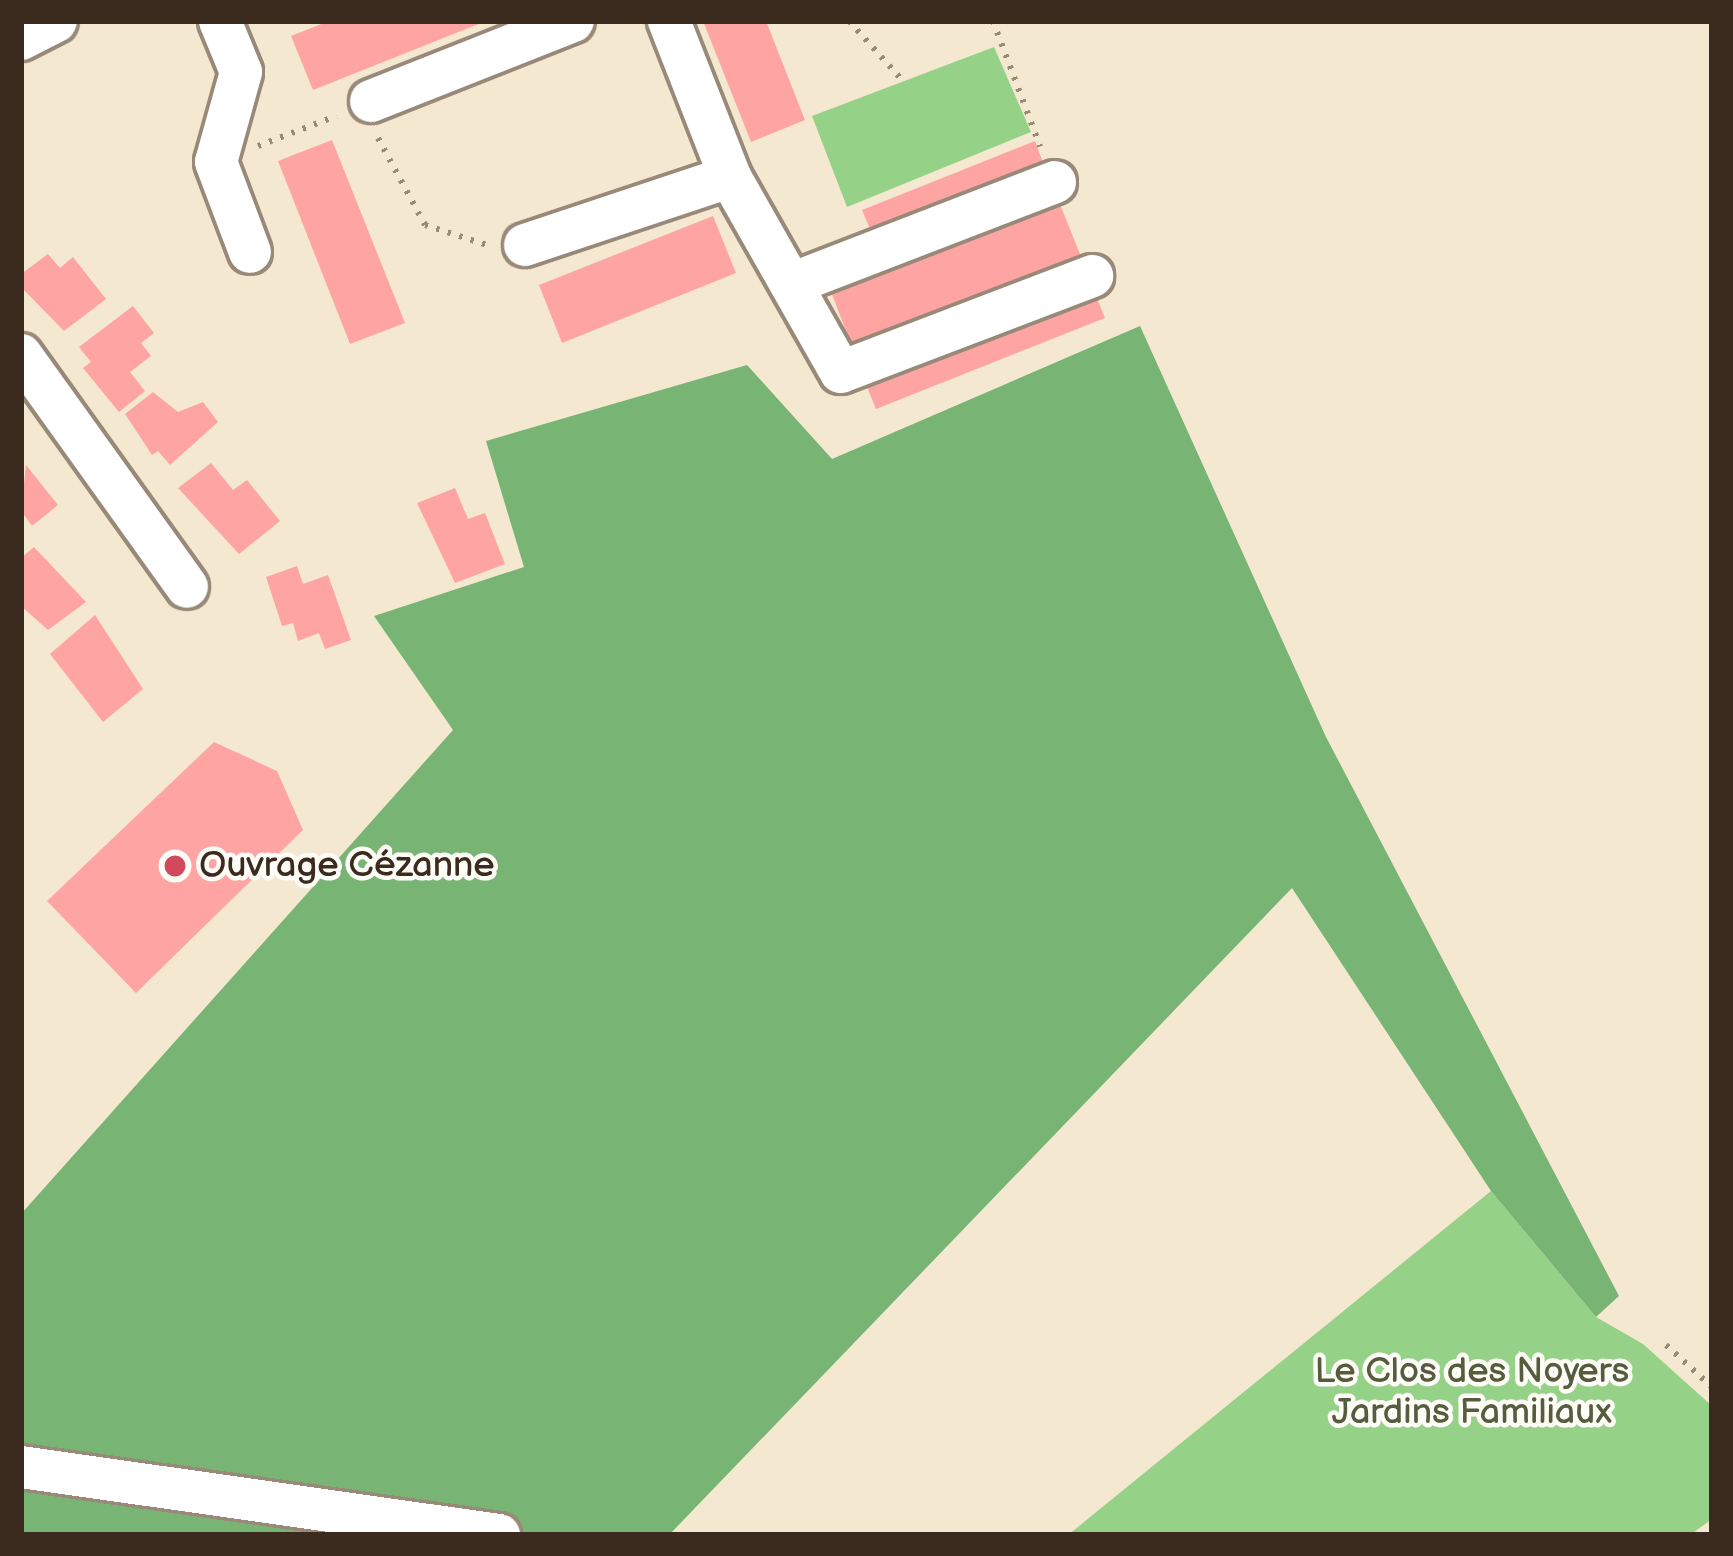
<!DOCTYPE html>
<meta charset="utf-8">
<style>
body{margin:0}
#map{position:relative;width:1733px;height:1556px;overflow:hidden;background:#f4e8d1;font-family:"Balsamiq Sans",sans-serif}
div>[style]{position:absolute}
.green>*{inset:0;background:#95d287}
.forest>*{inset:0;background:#78b474}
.building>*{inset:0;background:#fea5a4}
.path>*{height:6px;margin-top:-3px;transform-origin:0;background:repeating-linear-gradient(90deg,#988978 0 3px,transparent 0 12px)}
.roads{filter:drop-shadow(3px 0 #988978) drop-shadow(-3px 0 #988978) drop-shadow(0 3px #988978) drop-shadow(0 -3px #988978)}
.minor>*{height:42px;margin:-21px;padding:0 21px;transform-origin:21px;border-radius:21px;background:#fff}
.dots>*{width:33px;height:33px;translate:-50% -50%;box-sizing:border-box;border:6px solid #fdfcf7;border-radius:50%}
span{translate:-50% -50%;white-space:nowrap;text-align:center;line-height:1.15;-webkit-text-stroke:9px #fdfcf7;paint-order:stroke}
.poi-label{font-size:36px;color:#3b2a1e}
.left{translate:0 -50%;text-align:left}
.park-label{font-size:36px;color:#565c3e}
.frame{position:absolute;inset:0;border:24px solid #3b2a1e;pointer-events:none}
</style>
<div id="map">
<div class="green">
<i style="clip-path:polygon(994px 47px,1031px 132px,847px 207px,812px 116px)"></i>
<i style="clip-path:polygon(1491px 1191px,1596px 1317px,1643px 1344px,1712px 1406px,1712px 1519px,1690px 1535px,1068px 1535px)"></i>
</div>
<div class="forest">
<i style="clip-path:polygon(1140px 326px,1326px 737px,1619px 1296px,1596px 1317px,1491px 1191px,1292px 888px,669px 1535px,21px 1535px,21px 1214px,453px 730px,374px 616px,524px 567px,486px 441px,747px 365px,832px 459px)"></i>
</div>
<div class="building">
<i style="clip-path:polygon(329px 21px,486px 21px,313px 90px,291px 36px)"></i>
<i style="clip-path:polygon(703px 21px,766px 21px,805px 120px,751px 142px)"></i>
<i style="clip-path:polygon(332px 140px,405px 323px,350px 344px,278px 161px)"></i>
<i style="clip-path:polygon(1035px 141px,1045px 168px,873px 236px,862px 210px)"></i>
<i style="clip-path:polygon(1059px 202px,1082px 259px,853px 349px,831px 292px)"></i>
<i style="clip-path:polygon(713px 216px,736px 273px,562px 343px,539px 285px)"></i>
<i style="clip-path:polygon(48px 254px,60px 268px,73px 257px,106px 299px,64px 331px,21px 287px,21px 274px)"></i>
<i style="clip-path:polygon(1094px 291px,1105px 318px,876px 409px,865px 382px)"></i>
<i style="clip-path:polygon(133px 306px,154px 333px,141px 343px,151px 356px,130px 372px,145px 391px,119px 412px,83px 368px,91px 362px,79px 347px)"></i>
<i style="clip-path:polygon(153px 392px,178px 412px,203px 402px,218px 422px,170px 465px,158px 451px,152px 455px,125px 414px)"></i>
<i style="clip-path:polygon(211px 463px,233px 490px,247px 480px,280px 521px,239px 554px,178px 488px)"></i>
<i style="clip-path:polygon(26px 465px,58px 505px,32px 526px,21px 511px)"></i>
<i style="clip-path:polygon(455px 488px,468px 519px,485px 513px,505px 564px,455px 583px,417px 503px)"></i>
<i style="clip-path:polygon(34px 547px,86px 602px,48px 630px,21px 606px,21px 558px)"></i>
<i style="clip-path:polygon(297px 566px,303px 584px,328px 575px,351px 640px,325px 649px,319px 633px,298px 641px,293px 623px,282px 626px,266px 577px)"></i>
<i style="clip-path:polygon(95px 615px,143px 689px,103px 722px,50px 654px)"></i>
<i style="clip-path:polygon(214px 742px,277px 771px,303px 830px,136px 993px,47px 901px)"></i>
</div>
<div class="path">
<i style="left:849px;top:21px;width:82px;rotate:48deg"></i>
<i style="left:993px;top:21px;width:134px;rotate:69.4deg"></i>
<i style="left:378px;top:138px;width:99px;rotate:61.6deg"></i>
<i style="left:425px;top:225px;width:68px;rotate:17.9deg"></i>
<i style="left:258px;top:146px;width:84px;rotate:-21deg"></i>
<i style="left:1666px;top:1345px;width:62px;rotate:42.4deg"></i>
</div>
<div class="roads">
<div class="minor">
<i style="left:220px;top:21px;width:55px;rotate:67.6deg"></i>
<i style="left:241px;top:72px;width:93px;rotate:105.5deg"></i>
<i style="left:216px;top:162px;width:96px;rotate:69.3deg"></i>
<i style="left:669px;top:21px;width:168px;rotate:68.6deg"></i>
<i style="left:730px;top:177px;width:224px;rotate:60.4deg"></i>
<i style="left:841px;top:372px;width:269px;rotate:-20.9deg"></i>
<i style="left:21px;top:39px;width:39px;rotate:-27deg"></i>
<i style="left:371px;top:101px;width:217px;rotate:-21.6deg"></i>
<i style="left:525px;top:245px;width:216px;rotate:-18.4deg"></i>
<i style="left:791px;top:284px;width:283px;rotate:-21.1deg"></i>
<i style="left:21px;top:355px;width:285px;rotate:54.4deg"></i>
<i style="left:21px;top:1467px;width:483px;rotate:8.1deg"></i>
</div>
</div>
<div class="dots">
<i style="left:175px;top:866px;background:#d1495b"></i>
</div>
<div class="poi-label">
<span class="left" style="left:199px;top:866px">Ouvrage Cézanne</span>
</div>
<div class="park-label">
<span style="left:1472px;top:1392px">Le Clos des Noyers<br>Jardins Familiaux</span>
</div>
<div class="frame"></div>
</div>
